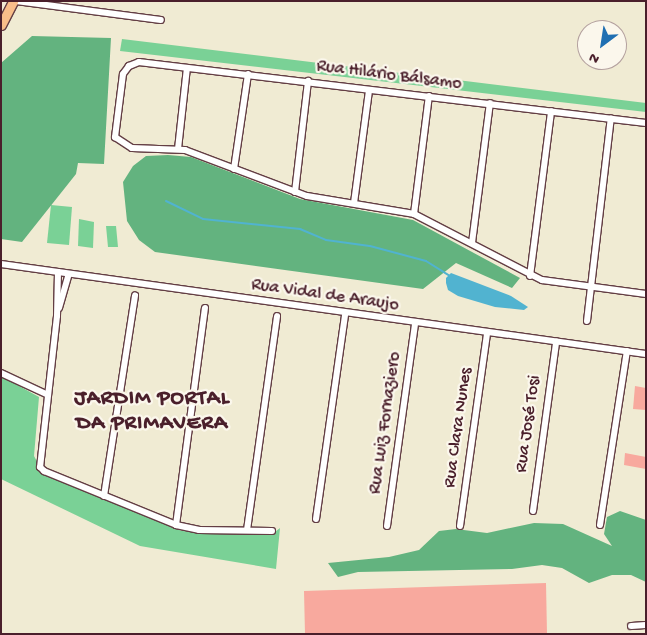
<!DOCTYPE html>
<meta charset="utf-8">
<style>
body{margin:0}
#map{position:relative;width:647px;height:635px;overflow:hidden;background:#f0ebd3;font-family:"Gochi Hand",sans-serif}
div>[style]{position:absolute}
.green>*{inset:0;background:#7ad196}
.forest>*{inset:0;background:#63b37f}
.water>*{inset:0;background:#51b3d0}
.stream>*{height:2px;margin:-1px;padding:0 1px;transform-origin:1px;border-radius:1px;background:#51b3d0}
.building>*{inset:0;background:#f8a99e}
.roads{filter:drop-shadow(1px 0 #633e44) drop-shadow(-1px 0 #633e44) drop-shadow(0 1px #633e44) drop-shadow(0 -1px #633e44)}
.minor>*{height:6px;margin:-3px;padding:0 3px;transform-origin:3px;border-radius:3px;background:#fff}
.major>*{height:9px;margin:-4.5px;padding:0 4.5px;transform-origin:4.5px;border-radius:4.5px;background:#f8bd89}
span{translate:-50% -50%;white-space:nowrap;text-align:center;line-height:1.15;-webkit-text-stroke:4.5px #fbf7ec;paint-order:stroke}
.street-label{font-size:18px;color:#4a1f2b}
.district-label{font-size:22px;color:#4a1f2b;font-weight:700;letter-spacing:1px}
.frame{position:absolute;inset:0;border:2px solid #4a1f2b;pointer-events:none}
.north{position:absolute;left:577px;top:20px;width:50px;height:50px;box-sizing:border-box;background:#fbf7ec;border:1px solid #b4a19f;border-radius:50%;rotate:211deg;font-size:14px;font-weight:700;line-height:20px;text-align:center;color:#4a1f2b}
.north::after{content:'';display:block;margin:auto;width:18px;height:22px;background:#1f6fb2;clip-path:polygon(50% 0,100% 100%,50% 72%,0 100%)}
</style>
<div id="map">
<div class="green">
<i style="clip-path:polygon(122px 39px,646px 103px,646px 112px,120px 51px)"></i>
<i style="clip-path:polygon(51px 205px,72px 207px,69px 245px,47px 243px)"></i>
<i style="clip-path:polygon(79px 219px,94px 222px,93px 248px,78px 246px)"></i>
<i style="clip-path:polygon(106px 226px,116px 226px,118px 247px,108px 247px)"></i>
<i style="clip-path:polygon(1px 376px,39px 397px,34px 456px,44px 474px,182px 531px,271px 535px,280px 528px,276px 569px,140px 546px,1px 479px)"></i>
</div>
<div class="forest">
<i style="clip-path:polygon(32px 36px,111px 38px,104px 164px,78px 163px,76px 174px,22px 242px,1px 239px,1px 63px)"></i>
<i style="clip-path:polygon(168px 155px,191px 157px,300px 199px,413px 220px,520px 278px,512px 288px,456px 263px,423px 289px,155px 252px,139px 240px,127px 221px,123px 182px,133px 166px,146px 156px)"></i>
<i style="clip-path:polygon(620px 511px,646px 520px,646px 582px,631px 575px,612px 575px,589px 583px,562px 568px,542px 565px,512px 569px,358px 572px,338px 577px,328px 563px,389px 557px,419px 550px,439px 531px,456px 529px,487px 533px,534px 523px,563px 524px,612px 546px,604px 534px,607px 517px)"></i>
</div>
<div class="water">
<i style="clip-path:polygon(451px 273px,511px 296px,528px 307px,524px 310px,495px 307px,458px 296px,448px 290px,446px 283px,446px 278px)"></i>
</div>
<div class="stream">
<i style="left:166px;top:201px;width:41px;rotate:25.9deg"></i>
<i style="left:203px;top:219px;width:98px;rotate:5.9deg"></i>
<i style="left:300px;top:229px;width:28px;rotate:23deg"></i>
<i style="left:326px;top:240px;width:44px;rotate:7.8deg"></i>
<i style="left:370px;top:246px;width:58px;rotate:15deg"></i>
<i style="left:426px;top:261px;width:28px;rotate:32deg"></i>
</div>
<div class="building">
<i style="clip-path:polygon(635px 386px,646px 388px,646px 410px,633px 409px)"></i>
<i style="clip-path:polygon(625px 453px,646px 457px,646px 469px,624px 465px)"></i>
<i style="clip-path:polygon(546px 583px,547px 634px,305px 634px,304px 591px)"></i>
</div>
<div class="roads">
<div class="minor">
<i style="left:16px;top:1px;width:146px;rotate:7.5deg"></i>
<i style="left:646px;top:123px;width:511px;rotate:-173.14deg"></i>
<i style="left:139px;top:62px;width:11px;rotate:158deg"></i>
<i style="left:129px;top:66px;width:10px;rotate:127deg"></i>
<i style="left:123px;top:74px;width:64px;rotate:97.2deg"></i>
<i style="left:115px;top:137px;width:20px;rotate:33deg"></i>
<i style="left:132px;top:148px;width:53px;rotate:2.2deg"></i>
<i style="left:185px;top:150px;width:130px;rotate:20.7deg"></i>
<i style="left:307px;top:196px;width:109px;rotate:9.5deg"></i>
<i style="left:414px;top:214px;width:144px;rotate:27.3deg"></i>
<i style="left:542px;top:280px;width:105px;rotate:7.7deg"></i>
<i style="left:178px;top:149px;width:81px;rotate:-83.7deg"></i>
<i style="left:234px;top:169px;width:96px;rotate:-81.6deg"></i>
<i style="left:295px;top:192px;width:112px;rotate:-83.3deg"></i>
<i style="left:354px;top:203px;width:114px;rotate:-82.4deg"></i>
<i style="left:414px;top:214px;width:119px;rotate:-82.8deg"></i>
<i style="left:472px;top:243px;width:141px;rotate:-82.7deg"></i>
<i style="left:1px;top:264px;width:651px;rotate:7.94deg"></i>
<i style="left:58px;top:272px;width:44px;rotate:91.3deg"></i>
<i style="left:57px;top:316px;width:152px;rotate:96.4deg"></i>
<i style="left:40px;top:467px;width:6px;rotate:45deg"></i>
<i style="left:44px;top:471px;width:143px;rotate:22.2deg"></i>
<i style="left:176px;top:525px;width:24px;rotate:12deg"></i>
<i style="left:199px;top:530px;width:73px;rotate:0.8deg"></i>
<i style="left:530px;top:276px;width:166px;rotate:-82.7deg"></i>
<i style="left:59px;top:308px;width:35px;rotate:-74deg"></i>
<i style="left:587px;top:321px;width:204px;rotate:-83.3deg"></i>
<i style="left:1px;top:373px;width:50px;rotate:25deg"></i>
<i style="left:104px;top:496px;width:203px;rotate:-81.2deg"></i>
<i style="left:533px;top:511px;width:171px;rotate:-82.2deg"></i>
<i style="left:316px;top:519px;width:207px;rotate:-81.9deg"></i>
<i style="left:176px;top:525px;width:219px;rotate:-82.4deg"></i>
<i style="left:600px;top:525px;width:176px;rotate:-81.2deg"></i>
<i style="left:387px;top:526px;width:204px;rotate:-82.1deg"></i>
<i style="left:460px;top:526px;width:195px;rotate:-82deg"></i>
<i style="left:247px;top:530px;width:216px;rotate:-82deg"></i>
<i style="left:631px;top:626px;width:15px;rotate:-4deg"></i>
</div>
<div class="major">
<i style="left:1px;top:25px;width:27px;rotate:-63deg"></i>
</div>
</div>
<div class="street-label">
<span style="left:389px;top:76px;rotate:7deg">Rua Hilário Bálsamo</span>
<span style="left:325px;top:296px;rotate:8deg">Rua Vidal de Araujo</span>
<span style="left:386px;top:423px;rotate:-82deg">Rua Luiz Fornaziero</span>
<span style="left:529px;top:424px;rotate:-82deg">Rua José Tosi</span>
<span style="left:459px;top:428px;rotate:-82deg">Rua Clara Nunes</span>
</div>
<div class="district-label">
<span style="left:152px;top:412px">JARDIM PORTAL<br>DA PRIMAVERA</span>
</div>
<div class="frame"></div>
<div class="north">N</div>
</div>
